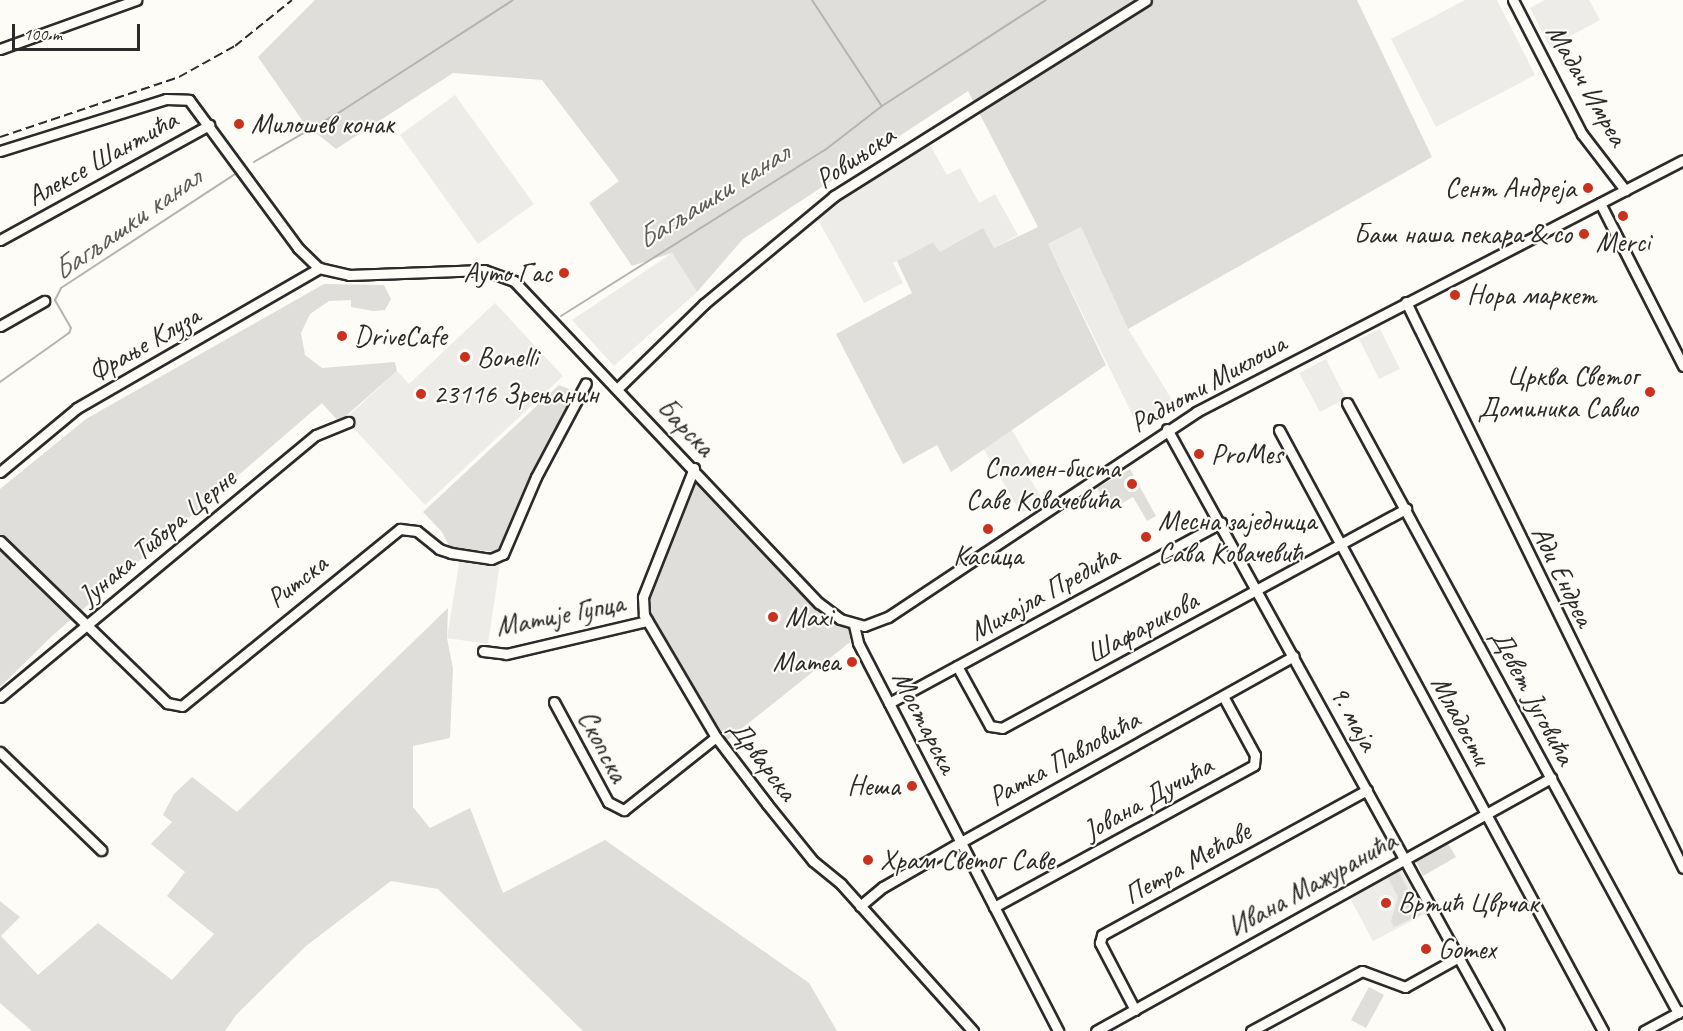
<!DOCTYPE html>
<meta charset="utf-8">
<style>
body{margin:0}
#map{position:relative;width:1683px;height:1031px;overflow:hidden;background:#fdfcf7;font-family:Caveat,sans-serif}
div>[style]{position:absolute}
.built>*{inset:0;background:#edece8}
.green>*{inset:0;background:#dfdeda}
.stream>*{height:2px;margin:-1px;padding:0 1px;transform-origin:1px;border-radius:1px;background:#b5b4b1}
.roads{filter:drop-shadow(2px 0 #2b2b2b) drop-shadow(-2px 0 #2b2b2b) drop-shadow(0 2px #2b2b2b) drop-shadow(0 -2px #2b2b2b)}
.minor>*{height:9px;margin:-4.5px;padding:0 4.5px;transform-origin:4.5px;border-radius:4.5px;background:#fdfcf7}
.rail>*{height:2px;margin-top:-1px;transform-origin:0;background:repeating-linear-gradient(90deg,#2b2b2b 0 9px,transparent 0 13.5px)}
.dots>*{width:16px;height:16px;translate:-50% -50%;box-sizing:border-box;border:3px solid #fdfcf7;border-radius:50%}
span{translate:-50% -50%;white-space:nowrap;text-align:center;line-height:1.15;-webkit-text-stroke:4.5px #fdfcf7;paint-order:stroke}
.street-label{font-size:28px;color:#2b2b2b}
.poi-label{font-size:28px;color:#2b2b2b}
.left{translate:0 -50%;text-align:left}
.right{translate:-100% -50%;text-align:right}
.water-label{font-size:30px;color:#5b5b5a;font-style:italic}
.scale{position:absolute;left:12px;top:24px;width:128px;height:27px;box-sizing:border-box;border:3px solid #2b2b2b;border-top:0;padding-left:8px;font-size:18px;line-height:21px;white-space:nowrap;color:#2b2b2b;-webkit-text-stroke:4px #fdfcf7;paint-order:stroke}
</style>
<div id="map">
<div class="built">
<i style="clip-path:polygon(1465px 0,1497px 0,1535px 75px,1436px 127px,1391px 39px)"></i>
<i style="clip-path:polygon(1545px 0,1589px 0,1600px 20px,1550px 47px,1530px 8px)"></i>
<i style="clip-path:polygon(455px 95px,534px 204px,478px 244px,400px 135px)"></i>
<i style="clip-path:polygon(929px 143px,947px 175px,960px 168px,979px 203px,995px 194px,1018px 235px,994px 248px,940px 252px,933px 242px,893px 263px,903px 283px,864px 303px,817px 218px,853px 190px)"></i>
<i style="clip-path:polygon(1081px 227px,1128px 329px,1176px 406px,1139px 428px,1048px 244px)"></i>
<i style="clip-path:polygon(672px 253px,697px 292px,614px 366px,572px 320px)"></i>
<i style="clip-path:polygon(495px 303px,563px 376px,425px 505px,345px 419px,397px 371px,409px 384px)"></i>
<i style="clip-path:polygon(1380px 329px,1400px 369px,1379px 379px,1359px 339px)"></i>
<i style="clip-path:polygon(1326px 359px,1346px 398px,1320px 412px,1299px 373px)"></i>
<i style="clip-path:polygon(1011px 429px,1037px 472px,1029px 477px,1043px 500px,1021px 513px,982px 446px)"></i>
<i style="clip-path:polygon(460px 557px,500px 563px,488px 644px,447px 638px)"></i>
<i style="clip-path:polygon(1399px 865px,1425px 914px,1373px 941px,1347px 893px)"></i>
</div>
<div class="green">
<i style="clip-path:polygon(315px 0,1357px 0,1432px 157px,1128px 329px,1081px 227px,1048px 244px,1106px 365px,951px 472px,937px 445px,903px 464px,836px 334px,912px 293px,897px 261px,933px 242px,940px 252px,983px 228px,994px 248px,1038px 227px,968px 91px,743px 239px,697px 292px,672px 253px,632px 266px,589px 203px,619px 181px,542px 80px,453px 73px,336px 149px,304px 123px,258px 57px)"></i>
<i style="clip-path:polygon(324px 284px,384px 285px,391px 299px,385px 310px,373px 311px,351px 307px,351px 300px,329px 301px,310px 314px,301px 333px,305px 355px,322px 368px,395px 362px,397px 371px,339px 422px,322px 403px,52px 636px,0 687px,0 489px,86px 419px)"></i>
<i style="clip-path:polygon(559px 385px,581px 394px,499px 552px,450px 548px,442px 532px,423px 512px)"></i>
<i style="clip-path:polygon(1130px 469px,1156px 516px,1147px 521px,1133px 497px,1110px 510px,1097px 488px)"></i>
<i style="clip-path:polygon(696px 477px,818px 605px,849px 626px,850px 642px,725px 742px,647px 608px,647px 598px)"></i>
<i style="clip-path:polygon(448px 608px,447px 638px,453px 669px,450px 738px,413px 746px,413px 807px,430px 828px,470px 808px,503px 893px,605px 840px,809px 983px,837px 1031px,583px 1031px,438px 889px,391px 881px,306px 946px,236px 1015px,225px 1031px,32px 1031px,0 1003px,0 901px,20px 917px,1px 936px,38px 975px,98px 923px,172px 980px,214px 934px,167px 896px,185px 872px,151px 844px,172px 822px,163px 815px,174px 794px,192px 777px,237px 812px)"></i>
<i style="clip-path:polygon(1446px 840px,1456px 857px,1423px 876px,1414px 858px)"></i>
<i style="clip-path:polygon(1399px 872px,1421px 914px,1394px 927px,1391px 921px,1398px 897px,1388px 878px)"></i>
<i style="clip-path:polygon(1369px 987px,1384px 995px,1366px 1028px,1351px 1020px)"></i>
</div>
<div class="stream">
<i style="left:812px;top:0;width:126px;rotate:56.7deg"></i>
<i style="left:254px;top:162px;width:103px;rotate:-30.3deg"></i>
<i style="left:343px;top:110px;width:202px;rotate:-32.9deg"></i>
<i style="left:561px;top:316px;width:312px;rotate:-32.2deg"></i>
<i style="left:825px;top:150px;width:72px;rotate:-37.7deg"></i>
<i style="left:882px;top:106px;width:195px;rotate:-32.9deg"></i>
<i style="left:0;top:382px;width:85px;rotate:-35.4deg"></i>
<i style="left:69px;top:333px;width:5px;rotate:-68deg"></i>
<i style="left:71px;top:328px;width:32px;rotate:-120deg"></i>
<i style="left:55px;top:300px;width:13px;rotate:-63deg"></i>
<i style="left:61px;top:288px;width:207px;rotate:-33.2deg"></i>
</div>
<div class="roads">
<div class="minor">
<i style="left:1513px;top:0;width:151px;rotate:62.8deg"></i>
<i style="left:1582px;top:134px;width:71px;rotate:52.5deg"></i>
<i style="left:0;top:49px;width:145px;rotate:-19.8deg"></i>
<i style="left:0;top:151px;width:174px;rotate:-17.4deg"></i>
<i style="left:166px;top:99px;width:23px;rotate:2deg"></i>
<i style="left:189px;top:100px;width:184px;rotate:53.6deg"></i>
<i style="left:298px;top:248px;width:29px;rotate:44deg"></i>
<i style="left:319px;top:268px;width:31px;rotate:13deg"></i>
<i style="left:349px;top:275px;width:135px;rotate:-2.1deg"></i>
<i style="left:484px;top:270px;width:32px;rotate:20deg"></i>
<i style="left:514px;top:281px;width:444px;rotate:46.6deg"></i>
<i style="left:819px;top:603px;width:26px;rotate:37deg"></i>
<i style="left:840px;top:619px;width:25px;rotate:16deg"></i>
<i style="left:864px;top:626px;width:26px;rotate:-21deg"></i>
<i style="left:888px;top:617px;width:370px;rotate:-33.6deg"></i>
<i style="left:1196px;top:412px;width:548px;rotate:-27.36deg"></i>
<i style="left:1600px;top:203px;width:183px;rotate:63deg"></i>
<i style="left:0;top:240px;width:239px;rotate:-28.8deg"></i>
<i style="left:1406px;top:302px;width:630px;rotate:63.92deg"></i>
<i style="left:0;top:326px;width:51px;rotate:-29.6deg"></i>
<i style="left:617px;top:389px;width:122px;rotate:-44.3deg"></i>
<i style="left:704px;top:304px;width:169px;rotate:-39.7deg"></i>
<i style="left:834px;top:196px;width:368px;rotate:-32.1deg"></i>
<i style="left:1347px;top:403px;width:694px;rotate:61.51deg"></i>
<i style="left:1167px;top:429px;width:687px;rotate:61.12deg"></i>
<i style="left:1279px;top:430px;width:683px;rotate:61.67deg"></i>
<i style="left:694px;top:468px;width:139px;rotate:111.6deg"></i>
<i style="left:643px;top:597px;width:18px;rotate:87deg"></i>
<i style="left:644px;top:615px;width:142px;rotate:59.5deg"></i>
<i style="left:716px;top:737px;width:84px;rotate:52.7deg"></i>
<i style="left:767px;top:804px;width:73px;rotate:51.1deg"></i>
<i style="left:813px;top:861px;width:36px;rotate:39deg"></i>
<i style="left:841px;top:884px;width:198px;rotate:48.1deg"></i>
<i style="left:0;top:472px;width:100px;rotate:-39.7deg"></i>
<i style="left:77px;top:408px;width:280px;rotate:-30deg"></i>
<i style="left:0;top:541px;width:233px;rotate:44.1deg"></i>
<i style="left:167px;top:703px;width:15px;rotate:11deg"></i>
<i style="left:182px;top:706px;width:281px;rotate:-39.1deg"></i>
<i style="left:400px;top:529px;width:17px;rotate:7deg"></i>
<i style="left:417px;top:531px;width:28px;rotate:39deg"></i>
<i style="left:439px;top:549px;width:13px;rotate:18deg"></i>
<i style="left:451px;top:553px;width:40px;rotate:8.5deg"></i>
<i style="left:491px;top:559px;width:13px;rotate:-23deg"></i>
<i style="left:503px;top:554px;width:84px;rotate:-66.8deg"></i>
<i style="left:536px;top:477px;width:106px;rotate:-62deg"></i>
<i style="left:854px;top:625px;width:18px;rotate:77deg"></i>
<i style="left:858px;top:643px;width:437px;rotate:62.7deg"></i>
<i style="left:483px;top:651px;width:23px;rotate:7deg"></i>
<i style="left:506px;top:654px;width:145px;rotate:-13.2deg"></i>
<i style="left:957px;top:666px;width:68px;rotate:61.2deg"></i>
<i style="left:990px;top:726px;width:12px;rotate:9deg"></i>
<i style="left:1002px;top:728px;width:460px;rotate:-28.5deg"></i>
<i style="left:0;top:697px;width:410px;rotate:-39.7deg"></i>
<i style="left:316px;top:435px;width:35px;rotate:-22deg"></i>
<i style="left:554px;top:702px;width:114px;rotate:61.6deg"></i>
<i style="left:608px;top:802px;width:18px;rotate:27deg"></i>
<i style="left:624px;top:810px;width:117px;rotate:-38.4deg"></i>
<i style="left:889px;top:703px;width:378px;rotate:-28.5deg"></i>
<i style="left:0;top:752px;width:141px;rotate:44.1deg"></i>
<i style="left:860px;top:906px;width:30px;rotate:-40deg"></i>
<i style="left:883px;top:887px;width:90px;rotate:-30deg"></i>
<i style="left:961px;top:842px;width:381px;rotate:-29.2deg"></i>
<i style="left:994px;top:907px;width:296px;rotate:-28.6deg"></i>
<i style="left:1254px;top:765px;width:10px;rotate:-84deg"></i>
<i style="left:1255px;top:755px;width:67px;rotate:-118.5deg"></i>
<i style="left:1135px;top:1010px;width:76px;rotate:-117.6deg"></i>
<i style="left:1100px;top:943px;width:8px;rotate:-76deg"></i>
<i style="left:1102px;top:935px;width:302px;rotate:-28.7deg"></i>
<i style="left:1096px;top:1031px;width:521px;rotate:-29.08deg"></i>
<i style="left:1251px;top:1031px;width:126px;rotate:-28.4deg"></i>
<i style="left:1362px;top:971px;width:46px;rotate:20.4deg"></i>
<i style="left:1405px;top:987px;width:62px;rotate:-29.1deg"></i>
<i style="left:1644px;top:1031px;width:42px;rotate:-28.4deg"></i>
</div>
</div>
<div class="rail">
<i style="left:0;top:137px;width:189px;rotate:-18.5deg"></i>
<i style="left:179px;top:77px;width:64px;rotate:-29deg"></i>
<i style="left:235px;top:46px;width:73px;rotate:-38.9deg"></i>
</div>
<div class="dots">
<i style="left:239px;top:124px;background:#c8321e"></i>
<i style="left:1588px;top:188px;background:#c8321e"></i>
<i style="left:1623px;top:216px;background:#c8321e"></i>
<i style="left:1584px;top:234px;background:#c8321e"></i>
<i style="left:564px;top:273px;background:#c8321e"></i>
<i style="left:1455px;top:295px;background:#c8321e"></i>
<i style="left:342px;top:336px;background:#c8321e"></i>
<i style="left:465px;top:357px;background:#c8321e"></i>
<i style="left:1650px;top:392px;background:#c8321e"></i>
<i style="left:421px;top:394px;background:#c8321e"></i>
<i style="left:1199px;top:454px;background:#c8321e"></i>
<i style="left:1132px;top:484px;background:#c8321e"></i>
<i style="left:988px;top:529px;background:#c8321e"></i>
<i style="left:1146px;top:537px;background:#c8321e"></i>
<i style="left:773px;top:617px;background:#c8321e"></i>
<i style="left:852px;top:662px;background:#c8321e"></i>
<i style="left:912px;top:786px;background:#c8321e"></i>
<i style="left:868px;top:860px;background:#c8321e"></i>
<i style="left:1386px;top:903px;background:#c8321e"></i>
<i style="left:1426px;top:949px;background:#c8321e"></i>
</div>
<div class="street-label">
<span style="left:1587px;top:85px;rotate:60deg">Мадач Имреа</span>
<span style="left:855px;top:157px;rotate:-34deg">Ровињска</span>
<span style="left:102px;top:158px;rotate:-29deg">Алексе Шантића</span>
<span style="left:144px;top:344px;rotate:-30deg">Фрање Клуза</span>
<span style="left:1208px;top:383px;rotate:-29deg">Радноти Миклоша</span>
<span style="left:686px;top:427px;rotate:46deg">Барска</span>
<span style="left:157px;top:537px;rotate:-40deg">Јунака Тибора Церне</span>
<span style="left:1563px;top:576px;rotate:64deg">Ади Ендреа</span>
<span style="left:297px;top:581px;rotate:-38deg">Ритска</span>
<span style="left:1044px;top:593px;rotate:-29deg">Михајла Предића</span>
<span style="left:560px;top:615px;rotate:-11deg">Матије Гупца</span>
<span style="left:1142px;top:627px;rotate:-28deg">Шафарикова</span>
<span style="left:1533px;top:697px;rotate:62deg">Девет Југовића</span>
<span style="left:1354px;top:718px;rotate:61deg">9. маја</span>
<span style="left:1461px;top:720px;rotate:62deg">Младости</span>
<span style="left:925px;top:722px;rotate:63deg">Мостарска</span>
<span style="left:603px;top:746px;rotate:62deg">Скопска</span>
<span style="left:1064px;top:758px;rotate:-29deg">Ратка Павловића</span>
<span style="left:763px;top:760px;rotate:53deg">Дрварска</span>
<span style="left:1148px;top:798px;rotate:-29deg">Јована Дучића</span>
<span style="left:1187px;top:863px;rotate:-29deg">Петра Мећаве</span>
<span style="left:1312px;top:884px;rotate:-29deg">Ивана Мажуранића</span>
</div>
<div class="poi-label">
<span class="left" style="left:251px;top:124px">Милошев конак</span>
<span class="right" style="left:1576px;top:188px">Сент Андреја</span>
<span class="right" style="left:1572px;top:234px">Баш наша пекара &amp; co</span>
<span style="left:1623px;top:242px">Merci</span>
<span class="right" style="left:552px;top:273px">Ауто Гас</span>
<span class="left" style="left:1467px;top:295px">Нора маркет</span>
<span class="left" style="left:354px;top:336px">DriveCafe</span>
<span class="left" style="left:477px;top:357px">Bonelli</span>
<span class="right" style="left:1638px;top:392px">Црква Светог<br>Доминика Савио</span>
<span class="left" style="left:433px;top:394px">23116 Зрењанин</span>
<span class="left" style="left:1211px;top:454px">ProMes</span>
<span class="right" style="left:1120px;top:484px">Спомен-биста<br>Саве Ковачевића</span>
<span class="left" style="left:1158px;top:537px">Месна заједница<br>Сава Ковачевић</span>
<span style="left:988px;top:556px">Касица</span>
<span class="left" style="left:785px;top:617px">Maxi</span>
<span class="right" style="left:840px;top:662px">Матеа</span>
<span class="right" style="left:900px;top:786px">Неша</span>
<span class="left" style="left:880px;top:860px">Храм Светог Саве</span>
<span class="left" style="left:1398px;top:903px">Вртић Цврчак</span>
<span class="left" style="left:1438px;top:949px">Gomex</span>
</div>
<div class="water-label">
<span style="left:712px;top:196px;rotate:-32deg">Багљашки канал</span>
<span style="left:126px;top:224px;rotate:-35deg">Багљашки канал</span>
</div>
<div class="scale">100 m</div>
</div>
